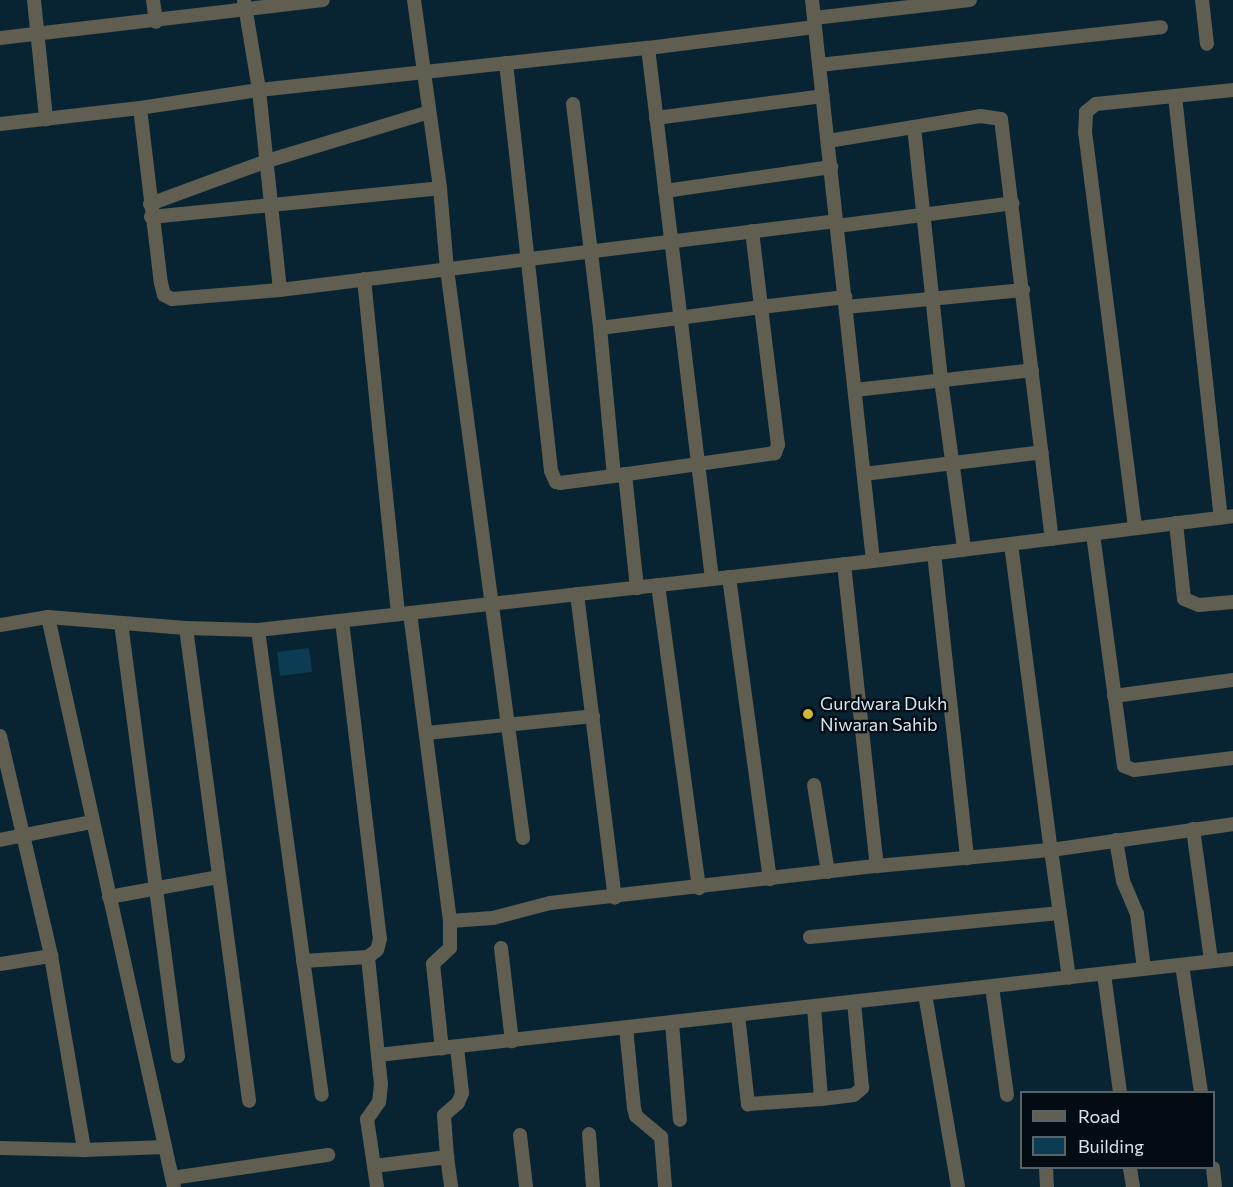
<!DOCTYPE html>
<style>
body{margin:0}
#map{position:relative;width:1233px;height:1187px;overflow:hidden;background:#082432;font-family:Commissioner,sans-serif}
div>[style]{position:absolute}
.building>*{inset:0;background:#0b3c54}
.minor>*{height:14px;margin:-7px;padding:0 7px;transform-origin:7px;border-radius:7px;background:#605d51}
.dots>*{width:16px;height:16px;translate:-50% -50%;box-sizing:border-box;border:3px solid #030c12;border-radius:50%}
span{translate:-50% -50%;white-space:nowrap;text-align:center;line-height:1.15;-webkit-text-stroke:4.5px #030c12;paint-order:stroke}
.poi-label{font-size:18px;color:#d6e5ef}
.left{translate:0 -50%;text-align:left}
.legend{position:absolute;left:1020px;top:1091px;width:195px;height:78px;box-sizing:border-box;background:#030c12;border:2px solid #57636a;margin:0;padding:8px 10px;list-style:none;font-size:18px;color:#d6e5ef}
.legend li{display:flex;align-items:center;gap:12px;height:30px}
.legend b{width:30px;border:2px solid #57636a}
</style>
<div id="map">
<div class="building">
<i style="clip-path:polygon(309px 648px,312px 672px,280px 676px,277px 652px)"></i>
</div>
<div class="minor">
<i style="left:34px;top:0;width:120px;rotate:84.2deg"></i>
<i style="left:153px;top:0;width:22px;rotate:82deg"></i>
<i style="left:244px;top:0;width:91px;rotate:80.5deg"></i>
<i style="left:259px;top:90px;width:391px;rotate:-6.2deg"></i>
<i style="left:414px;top:0;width:190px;rotate:82.1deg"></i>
<i style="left:812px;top:0;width:564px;rotate:83.79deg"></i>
<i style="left:873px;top:561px;width:363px;rotate:-7.1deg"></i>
<i style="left:1202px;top:0;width:44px;rotate:83.5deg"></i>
<i style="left:814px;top:18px;width:157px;rotate:-6.6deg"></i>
<i style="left:0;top:38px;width:325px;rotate:-6.7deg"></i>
<i style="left:506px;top:63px;width:410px;rotate:83.7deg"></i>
<i style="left:551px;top:471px;width:12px;rotate:66deg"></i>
<i style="left:556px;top:482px;width:4px;rotate:14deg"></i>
<i style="left:560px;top:483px;width:54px;rotate:-7.4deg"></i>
<i style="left:819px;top:65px;width:344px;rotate:-6.3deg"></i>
<i style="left:1175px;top:96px;width:424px;rotate:83.8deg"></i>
<i style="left:573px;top:104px;width:226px;rotate:83.1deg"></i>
<i style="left:656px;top:118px;width:168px;rotate:-7.5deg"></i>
<i style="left:0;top:124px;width:141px;rotate:-6.5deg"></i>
<i style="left:914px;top:127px;width:254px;rotate:83.9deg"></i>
<i style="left:941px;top:380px;width:171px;rotate:82.2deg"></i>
<i style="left:828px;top:141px;width:154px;rotate:-9.3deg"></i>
<i style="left:980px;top:116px;width:21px;rotate:8deg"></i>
<i style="left:1001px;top:119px;width:423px;rotate:83.1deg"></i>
<i style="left:665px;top:191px;width:168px;rotate:-8.2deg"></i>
<i style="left:150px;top:204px;width:125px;rotate:-20.2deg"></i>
<i style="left:267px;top:161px;width:169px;rotate:-16.8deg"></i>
<i style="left:151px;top:217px;width:290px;rotate:-5.7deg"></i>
<i style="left:440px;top:188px;width:81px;rotate:85.1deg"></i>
<i style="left:447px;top:269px;width:574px;rotate:82.39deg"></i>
<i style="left:837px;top:226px;width:177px;rotate:-7.4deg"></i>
<i style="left:752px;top:231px;width:77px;rotate:83.2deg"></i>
<i style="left:761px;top:307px;width:139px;rotate:83deg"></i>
<i style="left:778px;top:445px;width:9px;rotate:111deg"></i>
<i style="left:775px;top:453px;width:163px;rotate:171.9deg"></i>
<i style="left:614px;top:476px;width:149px;rotate:-95.4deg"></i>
<i style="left:600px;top:328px;width:79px;rotate:-7.3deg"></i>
<i style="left:678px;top:318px;width:84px;rotate:-7.5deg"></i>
<i style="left:761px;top:307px;width:85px;rotate:-6.8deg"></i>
<i style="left:364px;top:279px;width:337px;rotate:84.2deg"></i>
<i style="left:280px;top:290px;width:201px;rotate:-96deg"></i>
<i style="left:259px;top:90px;width:120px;rotate:171.4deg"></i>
<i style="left:140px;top:108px;width:176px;rotate:83.2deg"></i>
<i style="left:161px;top:283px;width:12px;rotate:76deg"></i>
<i style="left:164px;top:295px;width:9px;rotate:27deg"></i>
<i style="left:172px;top:299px;width:108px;rotate:-4.8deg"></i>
<i style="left:280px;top:290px;width:560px;rotate:-7.07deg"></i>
<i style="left:846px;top:307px;width:178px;rotate:-5.5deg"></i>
<i style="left:855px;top:390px;width:178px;rotate:-6.4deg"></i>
<i style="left:625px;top:474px;width:115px;rotate:84deg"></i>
<i style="left:864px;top:474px;width:179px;rotate:-7deg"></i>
<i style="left:1176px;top:523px;width:76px;rotate:84deg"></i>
<i style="left:1184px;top:599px;width:16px;rotate:22deg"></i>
<i style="left:1199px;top:605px;width:34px;rotate:-5deg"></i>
<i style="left:1135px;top:527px;width:397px;rotate:-97.2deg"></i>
<i style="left:1085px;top:133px;width:21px;rotate:-87deg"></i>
<i style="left:1086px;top:112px;width:13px;rotate:-39deg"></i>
<i style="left:1096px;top:104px;width:138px;rotate:-5.8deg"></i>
<i style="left:1093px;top:534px;width:234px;rotate:82.4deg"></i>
<i style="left:1124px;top:766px;width:11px;rotate:22deg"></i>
<i style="left:1134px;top:770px;width:100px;rotate:-6.9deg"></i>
<i style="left:1011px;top:544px;width:309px;rotate:82.6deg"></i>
<i style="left:1051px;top:850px;width:184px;rotate:-8.1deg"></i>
<i style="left:934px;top:553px;width:307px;rotate:83.8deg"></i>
<i style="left:844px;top:564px;width:304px;rotate:83.8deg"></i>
<i style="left:877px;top:866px;width:175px;rotate:-5.3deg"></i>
<i style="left:1051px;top:850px;width:129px;rotate:82deg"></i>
<i style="left:729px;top:577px;width:305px;rotate:82.3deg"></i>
<i style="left:712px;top:579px;width:535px;rotate:-96.87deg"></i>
<i style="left:648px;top:48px;width:168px;rotate:-7.2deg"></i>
<i style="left:658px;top:585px;width:306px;rotate:82.3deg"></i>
<i style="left:577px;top:594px;width:306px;rotate:82.9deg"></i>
<i style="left:410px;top:613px;width:311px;rotate:82.6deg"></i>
<i style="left:450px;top:921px;width:27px;rotate:90deg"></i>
<i style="left:450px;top:948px;width:23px;rotate:137deg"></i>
<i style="left:433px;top:964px;width:85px;rotate:84deg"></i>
<i style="left:48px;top:617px;width:138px;rotate:4.6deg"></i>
<i style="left:186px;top:628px;width:72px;rotate:1.6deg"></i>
<i style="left:258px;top:630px;width:619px;rotate:-6.4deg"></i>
<i style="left:342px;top:621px;width:320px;rotate:83.2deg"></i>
<i style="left:380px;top:939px;width:11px;rotate:105deg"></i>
<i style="left:377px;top:950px;width:11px;rotate:142deg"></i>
<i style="left:121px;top:623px;width:437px;rotate:82.5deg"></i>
<i style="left:0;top:625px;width:49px;rotate:-9.5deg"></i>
<i style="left:48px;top:617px;width:584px;rotate:77.54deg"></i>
<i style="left:186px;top:628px;width:477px;rotate:82.4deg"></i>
<i style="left:258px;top:630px;width:469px;rotate:82.2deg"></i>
<i style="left:1114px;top:696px;width:120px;rotate:-7.7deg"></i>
<i style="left:427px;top:733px;width:167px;rotate:-5.8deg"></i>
<i style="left:0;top:736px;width:226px;rotate:76.9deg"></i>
<i style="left:51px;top:956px;width:197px;rotate:80.3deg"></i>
<i style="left:84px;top:1150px;width:81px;rotate:-2.1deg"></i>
<i style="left:814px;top:785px;width:88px;rotate:80.9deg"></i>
<i style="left:1193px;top:829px;width:133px;rotate:82.2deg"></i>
<i style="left:0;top:840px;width:94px;rotate:-11.1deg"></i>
<i style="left:1116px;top:840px;width:42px;rotate:80.3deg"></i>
<i style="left:1123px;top:881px;width:36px;rotate:67deg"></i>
<i style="left:1137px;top:914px;width:55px;rotate:82.7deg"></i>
<i style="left:109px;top:897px;width:112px;rotate:-10.3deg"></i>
<i style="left:450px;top:921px;width:43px;rotate:-4deg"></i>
<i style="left:493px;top:918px;width:59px;rotate:-14.7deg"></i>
<i style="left:550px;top:903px;width:329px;rotate:-6.5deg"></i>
<i style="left:810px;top:937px;width:251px;rotate:-5.5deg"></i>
<i style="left:501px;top:948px;width:94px;rotate:83.3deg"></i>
<i style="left:303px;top:961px;width:65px;rotate:-3.5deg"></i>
<i style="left:368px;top:957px;width:128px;rotate:84.2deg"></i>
<i style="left:381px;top:1084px;width:18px;rotate:96deg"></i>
<i style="left:379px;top:1102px;width:21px;rotate:125deg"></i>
<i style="left:367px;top:1119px;width:69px;rotate:81.6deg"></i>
<i style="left:0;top:964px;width:52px;rotate:-8.9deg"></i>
<i style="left:1182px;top:965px;width:128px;rotate:81.5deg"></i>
<i style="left:1104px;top:974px;width:119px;rotate:82.3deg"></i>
<i style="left:992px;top:987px;width:109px;rotate:82.1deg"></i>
<i style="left:925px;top:994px;width:196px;rotate:80.3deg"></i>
<i style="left:814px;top:1007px;width:92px;rotate:85.6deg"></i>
<i style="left:738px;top:1015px;width:90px;rotate:83.6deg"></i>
<i style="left:748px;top:1104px;width:73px;rotate:-3.9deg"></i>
<i style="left:821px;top:1099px;width:33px;rotate:-7deg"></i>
<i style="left:854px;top:1095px;width:11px;rotate:-41deg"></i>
<i style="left:862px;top:1088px;width:86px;rotate:-95.3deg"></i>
<i style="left:672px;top:1023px;width:97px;rotate:85.3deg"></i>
<i style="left:626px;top:1028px;width:80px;rotate:84.3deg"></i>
<i style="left:634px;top:1108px;width:8px;rotate:76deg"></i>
<i style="left:636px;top:1116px;width:33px;rotate:40deg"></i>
<i style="left:661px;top:1137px;width:50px;rotate:85.4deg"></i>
<i style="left:378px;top:1055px;width:860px;rotate:-6.41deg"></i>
<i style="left:589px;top:1134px;width:53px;rotate:85.7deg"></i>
<i style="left:520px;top:1135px;width:52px;rotate:83.4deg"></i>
<i style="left:0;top:1148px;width:84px;rotate:1.4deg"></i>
<i style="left:447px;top:1157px;width:42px;rotate:-94.1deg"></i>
<i style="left:444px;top:1115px;width:18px;rotate:-41deg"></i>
<i style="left:458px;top:1103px;width:11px;rotate:-68deg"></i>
<i style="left:462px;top:1093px;width:46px;rotate:-96.2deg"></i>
<i style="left:374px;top:1166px;width:74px;rotate:-7deg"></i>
<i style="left:447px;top:1157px;width:30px;rotate:82deg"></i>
<i style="left:1046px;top:1168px;width:19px;rotate:87deg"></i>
<i style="left:1130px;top:1168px;width:19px;rotate:81deg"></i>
<i style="left:1213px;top:1168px;width:19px;rotate:84deg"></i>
<i style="left:172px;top:1178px;width:158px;rotate:-8.4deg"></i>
</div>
<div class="dots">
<i style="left:808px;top:714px;background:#d0b736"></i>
</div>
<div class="poi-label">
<span class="left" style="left:820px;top:714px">Gurdwara Dukh<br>Niwaran Sahib</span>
</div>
<ul class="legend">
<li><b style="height:8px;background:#605d51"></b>Road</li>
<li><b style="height:16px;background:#0b3c54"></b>Building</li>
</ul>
</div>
